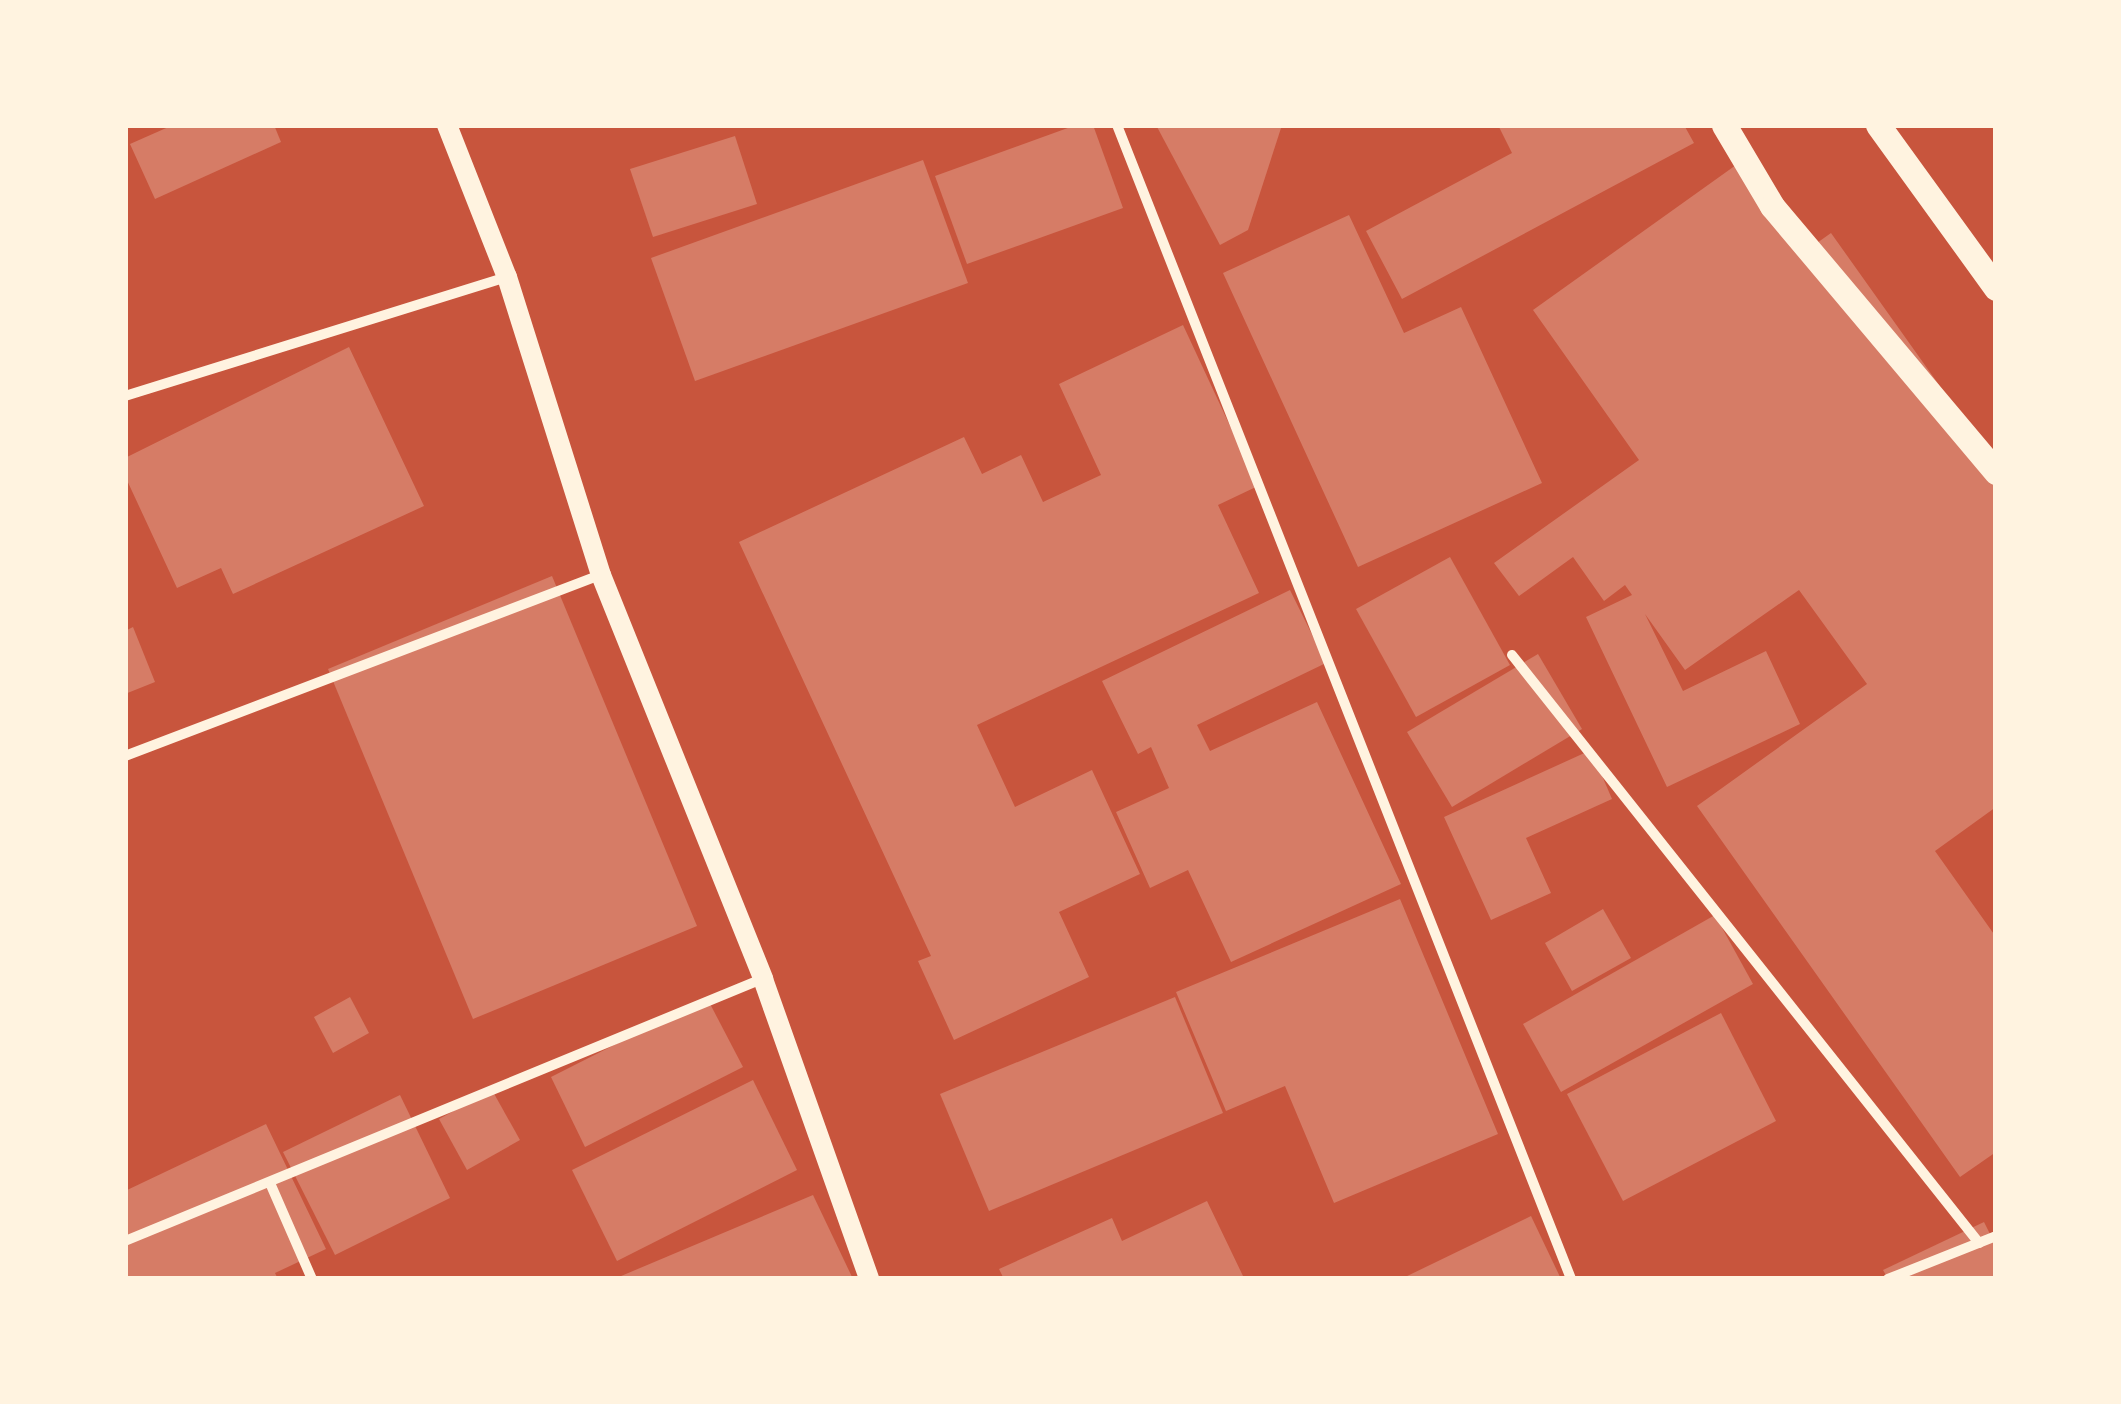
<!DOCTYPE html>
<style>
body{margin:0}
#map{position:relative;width:2121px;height:1404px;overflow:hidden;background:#c8553d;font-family:"Titillium Web",sans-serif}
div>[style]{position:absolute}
.building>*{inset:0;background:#d67c66}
.minor>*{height:10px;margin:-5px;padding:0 5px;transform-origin:5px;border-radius:5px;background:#fff3e0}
.secondary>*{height:20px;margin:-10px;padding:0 10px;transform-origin:10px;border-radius:10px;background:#fff3e0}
.primary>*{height:25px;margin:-12.5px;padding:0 12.5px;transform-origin:12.5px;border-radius:12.5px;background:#fff3e0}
span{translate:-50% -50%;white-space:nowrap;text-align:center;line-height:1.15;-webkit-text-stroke:8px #fff3e0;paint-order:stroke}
.frame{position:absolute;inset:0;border:128px solid #fff3e0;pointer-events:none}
</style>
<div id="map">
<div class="building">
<i style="clip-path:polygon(173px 125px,274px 125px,281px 142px,155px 199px,130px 144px)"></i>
<i style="clip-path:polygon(1076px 125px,1093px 125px,1123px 208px,967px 264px,935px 176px)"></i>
<i style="clip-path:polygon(1156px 125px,1282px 125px,1248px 230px,1220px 245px)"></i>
<i style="clip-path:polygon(1498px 125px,1684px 125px,1694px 143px,1402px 299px,1366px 231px,1512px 153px)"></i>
<i style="clip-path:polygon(735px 136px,757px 204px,653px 237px,630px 169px)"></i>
<i style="clip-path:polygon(923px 160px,968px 283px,695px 381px,651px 258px)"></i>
<i style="clip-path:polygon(1736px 165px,1800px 255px,1831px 233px,1996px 465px,1996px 807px,1935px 851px,1996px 937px,1996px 1152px,1960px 1177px,1697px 806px,1867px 684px,1799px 590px,1685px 670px,1645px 614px,1683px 691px,1766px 651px,1800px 724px,1667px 787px,1586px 617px,1632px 595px,1625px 585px,1604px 601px,1573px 557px,1519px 596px,1494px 563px,1639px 460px,1533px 310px)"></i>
<i style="clip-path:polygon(1349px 215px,1404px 333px,1461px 307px,1542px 483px,1358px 567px,1223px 273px)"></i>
<i style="clip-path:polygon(1183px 325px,1258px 486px,1218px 505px,1259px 593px,977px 725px,1015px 807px,1092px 770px,1140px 874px,1059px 912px,1089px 977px,954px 1040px,918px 961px,931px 956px,739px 542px,964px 437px,982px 474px,1021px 455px,1043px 502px,1101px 475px,1059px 384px)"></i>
<i style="clip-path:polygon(349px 347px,424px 506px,233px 594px,221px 568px,177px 588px,125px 476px,125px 458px)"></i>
<i style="clip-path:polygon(1450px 557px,1510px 665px,1416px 717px,1356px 609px)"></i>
<i style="clip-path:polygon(552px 576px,697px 926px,473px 1019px,328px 669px)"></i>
<i style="clip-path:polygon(1290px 590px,1326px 663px,1197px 725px,1210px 751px,1317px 702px,1401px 884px,1231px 962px,1188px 870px,1150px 888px,1116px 812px,1169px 788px,1151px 747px,1138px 754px,1102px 681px)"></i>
<i style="clip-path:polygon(133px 627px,155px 682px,125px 694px,125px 631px)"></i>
<i style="clip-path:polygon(1538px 654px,1582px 729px,1452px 807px,1407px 732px)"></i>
<i style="clip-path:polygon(1591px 750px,1612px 799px,1526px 838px,1551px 893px,1491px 920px,1444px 817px)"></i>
<i style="clip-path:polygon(1400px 899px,1498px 1134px,1334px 1203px,1285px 1086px,1226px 1111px,1176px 992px)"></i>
<i style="clip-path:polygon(1603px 909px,1631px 958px,1572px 991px,1545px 943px)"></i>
<i style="clip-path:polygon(1715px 915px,1753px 984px,1561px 1092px,1523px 1024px)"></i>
<i style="clip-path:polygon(350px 997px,369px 1033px,333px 1053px,314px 1017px)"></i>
<i style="clip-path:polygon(1175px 997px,1223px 1113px,989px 1211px,940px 1094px)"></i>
<i style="clip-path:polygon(707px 998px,743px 1067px,585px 1147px,551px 1077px)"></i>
<i style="clip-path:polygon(1721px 1013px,1776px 1121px,1623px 1201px,1567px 1094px)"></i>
<i style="clip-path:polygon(753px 1080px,797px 1170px,617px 1261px,572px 1170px)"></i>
<i style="clip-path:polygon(492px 1090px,520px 1140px,467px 1170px,439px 1119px)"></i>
<i style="clip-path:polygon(400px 1095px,450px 1198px,335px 1255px,283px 1152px)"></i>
<i style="clip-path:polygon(266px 1124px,326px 1249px,275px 1273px,278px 1279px,125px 1279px,125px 1191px)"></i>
<i style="clip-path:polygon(813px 1195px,853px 1279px,614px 1279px)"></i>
<i style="clip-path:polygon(1207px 1201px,1243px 1276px,1237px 1279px,1004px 1279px,999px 1269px,1112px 1218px,1122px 1241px)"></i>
<i style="clip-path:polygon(1531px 1216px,1561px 1279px,1401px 1279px)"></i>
<i style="clip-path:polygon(1984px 1222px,1996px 1246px,1996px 1279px,1888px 1279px,1883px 1270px)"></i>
</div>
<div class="minor">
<i style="left:1117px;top:125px;width:1240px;rotate:68.52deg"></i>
<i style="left:125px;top:396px;width:399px;rotate:-17.3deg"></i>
<i style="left:1512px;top:655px;width:751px;rotate:51.54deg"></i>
<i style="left:125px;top:756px;width:508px;rotate:-20.86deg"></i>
<i style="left:270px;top:1183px;width:105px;rotate:66.4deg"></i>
<i style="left:125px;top:1241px;width:689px;rotate:-22.36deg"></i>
<i style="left:1888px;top:1279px;width:116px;rotate:-21.7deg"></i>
</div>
<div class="secondary">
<i style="left:447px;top:125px;width:163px;rotate:68.5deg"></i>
<i style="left:507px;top:277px;width:312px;rotate:72.5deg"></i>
<i style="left:601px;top:575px;width:435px;rotate:68.1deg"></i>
<i style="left:763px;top:979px;width:318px;rotate:70.5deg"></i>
</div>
<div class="primary">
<i style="left:1724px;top:125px;width:94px;rotate:59.3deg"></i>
<i style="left:1772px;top:206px;width:348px;rotate:49.9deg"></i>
<i style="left:1878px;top:125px;width:201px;rotate:54.1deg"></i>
</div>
<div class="frame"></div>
</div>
